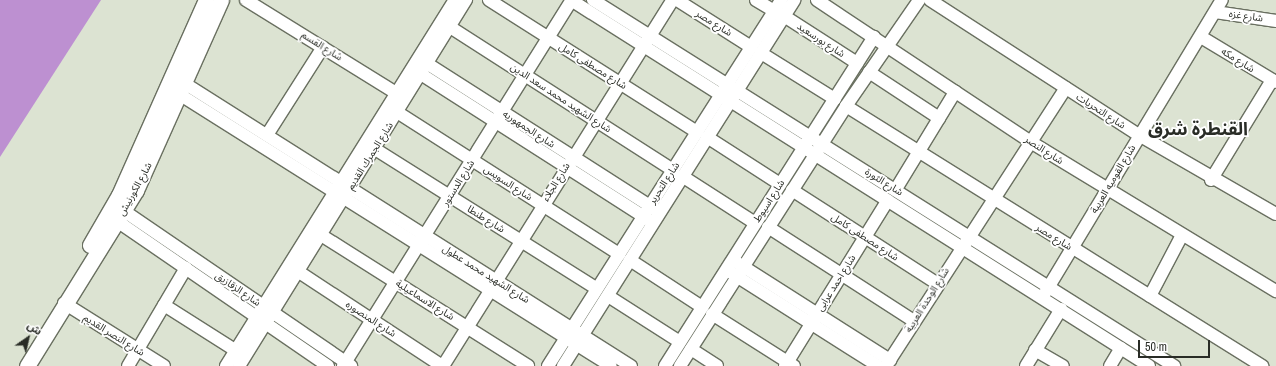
<!DOCTYPE html>
<meta charset="utf-8">
<style>
body{margin:0}
#map{position:relative;width:1276px;height:366px;overflow:hidden;background:#dce3d2;font-family:"Archivo Narrow","Noto Sans Arabic",sans-serif}
div>[style]{position:absolute}
.water>*{inset:0;background:#bd90d1}
.roads{filter:drop-shadow(1px 0 #6a7061) drop-shadow(-1px 0 #6a7061) drop-shadow(0 1px #6a7061) drop-shadow(0 -1px #6a7061)}
.minor>*{height:12px;margin:-6px;padding:0 6px;transform-origin:6px;border-radius:6px;background:#fff}
.major>*{height:15px;margin:-7.5px;padding:0 7.5px;transform-origin:7.5px;border-radius:7.5px;background:#fff}
span{translate:-50% -50%;white-space:nowrap;text-align:center;line-height:1.15;-webkit-text-stroke:3.5px #fff;paint-order:stroke}
.street-label{font-size:10px;color:#292c26}
.town-label{font-size:18px;color:#292c26;font-weight:700}
.north{position:absolute;left:8px;top:318px;width:40px;height:40px;-webkit-text-stroke:3px #fff;paint-order:stroke;rotate:34deg;font-size:11px;font-weight:700;line-height:16px;text-align:center;color:#292c26}
.north::after{content:'';display:block;margin:auto;width:14px;height:18px;background:#292c26;clip-path:polygon(50% 0,100% 100%,50% 72%,0 100%)}
.scale{position:absolute;left:1138px;top:340px;width:72px;height:18px;box-sizing:border-box;border:2px solid #292c26;border-top:0;padding-left:5px;font-size:12px;line-height:14px;white-space:nowrap;color:#292c26;-webkit-text-stroke:3px #fff;paint-order:stroke}
</style>
<div id="map">
<div class="water">
<i style="clip-path:polygon(0 0,101px 0,0 157px)"></i>
</div>
<div class="roads">
<div class="minor">
<i style="left:246px;top:0;width:176px;rotate:31.8deg"></i>
<i style="left:489px;top:0;width:246px;rotate:32.4deg"></i>
<i style="left:571px;top:0;width:684px;rotate:32.34deg"></i>
<i style="left:593px;top:0;width:687px;rotate:32.21deg"></i>
<i style="left:677px;top:0;width:88px;rotate:32.4deg"></i>
<i style="left:756px;top:0;width:21px;rotate:31deg"></i>
<i style="left:817px;top:0;width:255px;rotate:33.6deg"></i>
<i style="left:1029px;top:141px;width:289px;rotate:31.3deg"></i>
<i style="left:930px;top:0;width:249px;rotate:32.9deg"></i>
<i style="left:1139px;top:135px;width:158px;rotate:30deg"></i>
<i style="left:1215px;top:12px;width:62px;rotate:8.4deg"></i>
<i style="left:784px;top:16px;width:87px;rotate:32.8deg"></i>
<i style="left:450px;top:27px;width:265px;rotate:32.7deg"></i>
<i style="left:1201px;top:37px;width:87px;rotate:31deg"></i>
<i style="left:761px;top:53px;width:87px;rotate:31.9deg"></i>
<i style="left:420px;top:59px;width:279px;rotate:32.6deg"></i>
<i style="left:413px;top:69px;width:280px;rotate:32.6deg"></i>
<i style="left:869px;top:72px;width:84px;rotate:33.3deg"></i>
<i style="left:184px;top:83px;width:529px;rotate:32.34deg"></i>
<i style="left:179px;top:94px;width:510px;rotate:32.2deg"></i>
<i style="left:846px;top:106px;width:491px;rotate:32deg"></i>
<i style="left:397px;top:112px;width:264px;rotate:32.6deg"></i>
<i style="left:267px;top:135px;width:104px;rotate:-57.5deg"></i>
<i style="left:707px;top:137px;width:87px;rotate:32.8deg"></i>
<i style="left:375px;top:149px;width:262px;rotate:32.2deg"></i>
<i style="left:682px;top:176px;width:87px;rotate:32.8deg"></i>
<i style="left:1211px;top:180px;width:117px;rotate:-58.6deg"></i>
<i style="left:896px;top:189px;width:114px;rotate:-58.7deg"></i>
<i style="left:792px;top:190px;width:174px;rotate:32.8deg"></i>
<i style="left:124px;top:211px;width:275px;rotate:34.3deg"></i>
<i style="left:117px;top:221px;width:256px;rotate:34.5deg"></i>
<i style="left:768px;top:227px;width:174px;rotate:32.8deg"></i>
<i style="left:321px;top:235px;width:245px;rotate:32.3deg"></i>
<i style="left:630px;top:260px;width:86px;rotate:33.1deg"></i>
<i style="left:736px;top:262px;width:183px;rotate:32.5deg"></i>
<i style="left:299px;top:272px;width:171px;rotate:33.3deg"></i>
<i style="left:730px;top:272px;width:175px;rotate:32.4deg"></i>
<i style="left:1045px;top:293px;width:342px;rotate:-58.9deg"></i>
<i style="left:608px;top:296px;width:85px;rotate:32.6deg"></i>
<i style="left:1150px;top:296px;width:69px;rotate:-62.3deg"></i>
<i style="left:64px;top:303px;width:118px;rotate:32.2deg"></i>
<i style="left:164px;top:305px;width:84px;rotate:32.4deg"></i>
<i style="left:712px;top:314px;width:97px;rotate:32.4deg"></i>
<i style="left:691px;top:349px;width:31px;rotate:33deg"></i>
<i style="left:1035px;top:350px;width:32px;rotate:30deg"></i>
<i style="left:128px;top:366px;width:114px;rotate:-59.4deg"></i>
<i style="left:226px;top:366px;width:432px;rotate:-58deg"></i>
<i style="left:239px;top:366px;width:431px;rotate:-58.2deg"></i>
<i style="left:343px;top:366px;width:432px;rotate:-58deg"></i>
<i style="left:443px;top:366px;width:432px;rotate:-57.9deg"></i>
<i style="left:548px;top:366px;width:434px;rotate:-57.5deg"></i>
<i style="left:563px;top:366px;width:433px;rotate:-57.7deg"></i>
<i style="left:665px;top:366px;width:390px;rotate:-57.6deg"></i>
<i style="left:680px;top:366px;width:308px;rotate:-57.4deg"></i>
<i style="left:846px;top:106px;width:129px;rotate:-55.4deg"></i>
<i style="left:785px;top:366px;width:195px;rotate:-58.2deg"></i>
<i style="left:886px;top:366px;width:331px;rotate:-57.1deg"></i>
<i style="left:1026px;top:366px;width:67px;rotate:-58.4deg"></i>
<i style="left:1110px;top:366px;width:21px;rotate:-59deg"></i>
</div>
<div class="major">
<i style="left:90px;top:245px;width:58px;rotate:-59.9deg"></i>
<i style="left:119px;top:195px;width:214px;rotate:-66deg"></i>
<i style="left:27px;top:366px;width:207px;rotate:-58.2deg"></i>
<i style="left:136px;top:190px;width:208px;rotate:-65.9deg"></i>
</div>
</div>
<div class="street-label">
<span style="left:1246px;top:16px;rotate:8deg">شارع غزه</span>
<span style="left:714px;top:23px;rotate:32deg">شارع مصر</span>
<span style="left:821px;top:40px;rotate:33deg">شارع بورسعيد</span>
<span style="left:322px;top:46px;rotate:32deg">شارع القسم</span>
<span style="left:1238px;top:60px;rotate:32deg">شارع مكه</span>
<span style="left:593px;top:66px;rotate:32deg">شارع مصطفى كامل</span>
<span style="left:561px;top:98px;rotate:33deg">شارع الشهيد محمد سعد الدين</span>
<span style="left:1101px;top:111px;rotate:33deg">شارع التحريات</span>
<span style="left:529px;top:129px;rotate:33deg">شارع الجمهوريه</span>
<span style="left:1044px;top:150px;rotate:33deg">شارع النصر</span>
<span style="left:370px;top:156px;rotate:-58deg">شارع الجمرك القديم</span>
<span style="left:1113px;top:179px;rotate:-59deg">شارع القوميه العربية</span>
<span style="left:556px;top:182px;rotate:-58deg">شارع الجلاء</span>
<span style="left:884px;top:182px;rotate:32deg">شارع الثورة</span>
<span style="left:458px;top:183px;rotate:-58deg">شارع الدستور</span>
<span style="left:508px;top:183px;rotate:33deg">شارع السويس</span>
<span style="left:664px;top:183px;rotate:-57deg">شارع التحرير</span>
<span style="left:135px;top:189px;rotate:-61deg">شارع الكورنيش</span>
<span style="left:769px;top:201px;rotate:-57deg">شارع اسيوط</span>
<span style="left:486px;top:219px;rotate:32deg">شارع طنطا</span>
<span style="left:865px;top:237px;rotate:33deg">شارع مصطفى كامل</span>
<span style="left:1054px;top:237px;rotate:32deg">شارع مصر</span>
<span style="left:486px;top:274px;rotate:32deg">شارع الشهيد محمد عطول</span>
<span style="left:836px;top:283px;rotate:-58deg">شارع احمد عرابى</span>
<span style="left:238px;top:289px;rotate:34deg">شارع الزقازيق</span>
<span style="left:425px;top:300px;rotate:32deg">شارع الاسماعيلية</span>
<span style="left:927px;top:300px;rotate:-58deg">شارع الوحدة العربية</span>
<span style="left:371px;top:319px;rotate:33deg">شارع المنصوره</span>
<span style="left:114px;top:335px;rotate:32deg">شارع النصر القديم</span>
</div>
<div class="town-label">
<span style="left:1198px;top:129px">القنطرة شرق</span>
</div>
<div class="north">ش</div>
<div class="scale">50 m</div>
</div>
